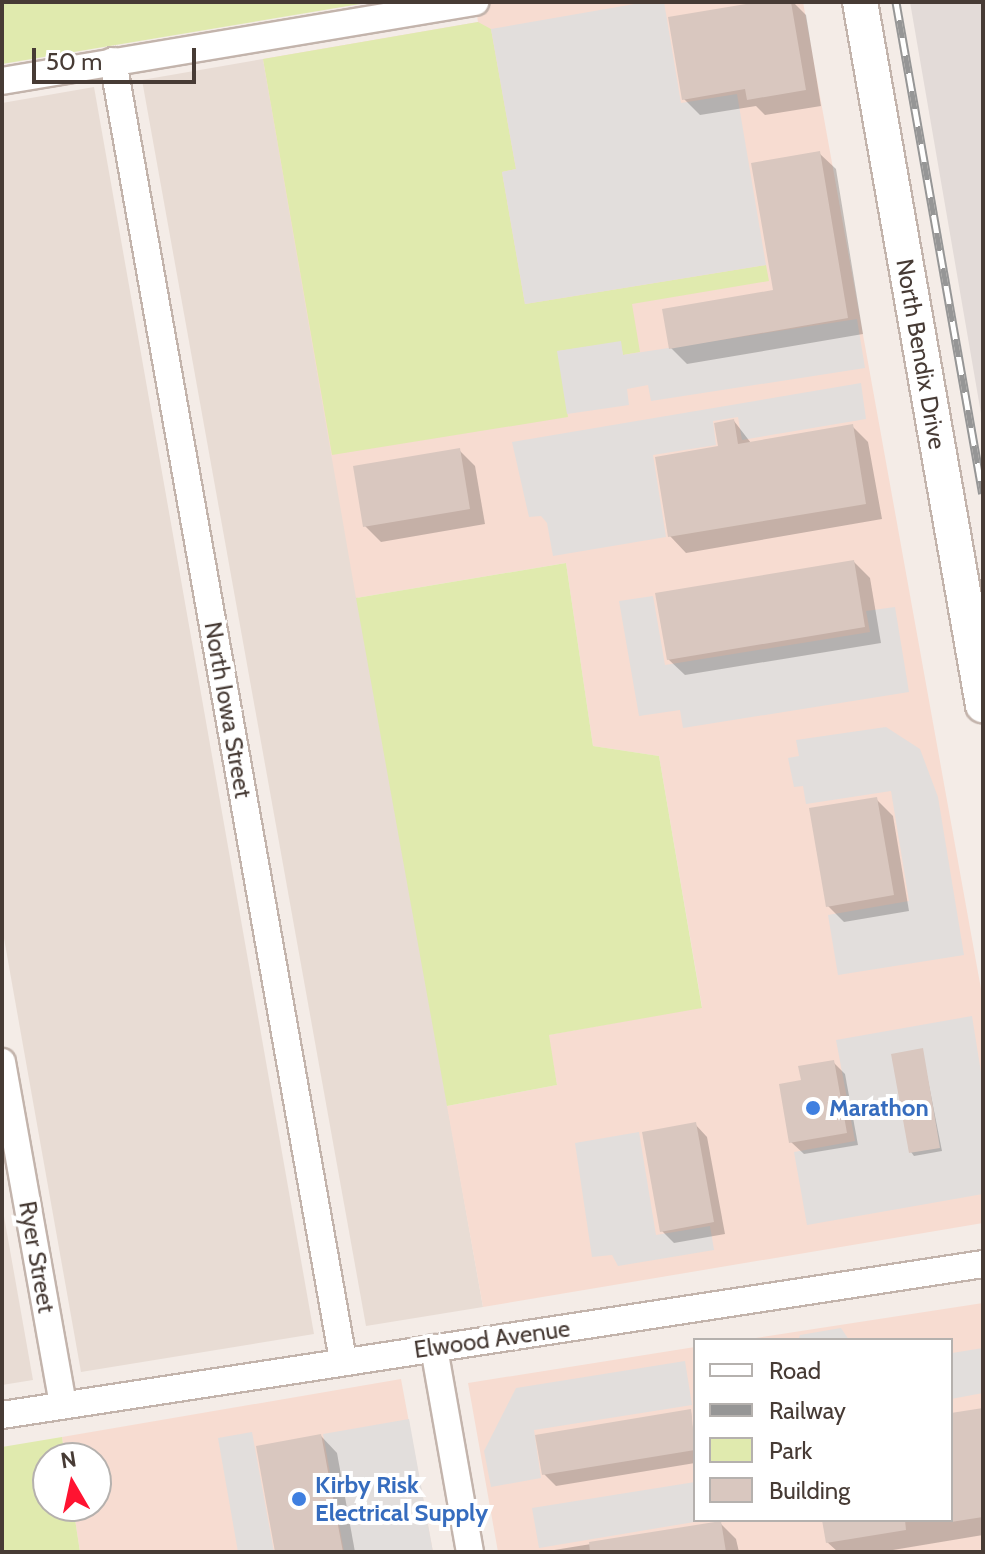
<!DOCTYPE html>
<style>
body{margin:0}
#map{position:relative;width:985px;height:1554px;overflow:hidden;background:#f4ece7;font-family:Cabin,sans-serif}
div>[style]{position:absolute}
.residential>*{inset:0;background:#e8dcd4}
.commercial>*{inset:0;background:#f7dcd1}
.industrial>*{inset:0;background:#e3dbd8}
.green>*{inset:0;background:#e0eaae}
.parking>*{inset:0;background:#e2dedc}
.shadow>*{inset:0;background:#0003}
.building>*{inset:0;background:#d9c7bf}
.roads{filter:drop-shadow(2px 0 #c3b4ac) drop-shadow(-2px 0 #c3b4ac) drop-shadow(0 2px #c3b4ac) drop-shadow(0 -2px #c3b4ac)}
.minor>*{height:26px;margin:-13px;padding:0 13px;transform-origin:13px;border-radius:13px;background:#fff}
.tertiary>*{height:34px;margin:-17px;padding:0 17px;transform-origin:17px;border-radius:17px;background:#fff}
.rail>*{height:9px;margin-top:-4.5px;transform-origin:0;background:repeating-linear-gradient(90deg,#fff 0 18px,#969696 0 36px);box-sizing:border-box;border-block:2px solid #969696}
.dots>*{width:22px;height:22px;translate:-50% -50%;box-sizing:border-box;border:4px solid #fff;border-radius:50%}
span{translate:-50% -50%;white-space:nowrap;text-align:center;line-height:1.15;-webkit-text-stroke:8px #fff;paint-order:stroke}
.street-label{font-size:24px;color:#473b35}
.shop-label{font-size:24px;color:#366cbe;font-weight:700}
.left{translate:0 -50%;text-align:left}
.frame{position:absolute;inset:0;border:4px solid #473b35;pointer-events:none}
.legend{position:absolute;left:693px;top:1338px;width:260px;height:184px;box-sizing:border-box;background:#fff;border:2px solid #b5b1ae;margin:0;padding:10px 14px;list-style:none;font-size:24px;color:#473b35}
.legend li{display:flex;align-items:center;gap:16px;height:40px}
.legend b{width:40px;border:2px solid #b5b1ae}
.north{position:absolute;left:32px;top:1442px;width:80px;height:80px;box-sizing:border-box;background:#fff;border:2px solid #b5b1ae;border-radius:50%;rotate:351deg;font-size:22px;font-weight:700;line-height:32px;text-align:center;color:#473b35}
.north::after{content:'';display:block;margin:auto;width:28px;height:36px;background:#ff1331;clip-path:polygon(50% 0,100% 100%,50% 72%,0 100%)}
.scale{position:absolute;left:32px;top:48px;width:164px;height:36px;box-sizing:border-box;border:4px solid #473b35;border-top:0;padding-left:10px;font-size:24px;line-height:28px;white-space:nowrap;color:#473b35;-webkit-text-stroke:6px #fff;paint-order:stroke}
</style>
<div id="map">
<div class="residential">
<i style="clip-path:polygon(263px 59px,483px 1307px,366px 1326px,142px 80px)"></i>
<i style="clip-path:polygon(94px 87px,314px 1334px,81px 1372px,2px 927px,2px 103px)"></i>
<i style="clip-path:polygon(2px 1205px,33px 1380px,2px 1385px)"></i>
</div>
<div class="commercial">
<i style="clip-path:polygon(475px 2px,803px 2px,983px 1000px,983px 1223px,483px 1307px,447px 1106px,557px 1085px,548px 1035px,702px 1007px,659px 756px,593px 746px,566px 563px,356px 598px,263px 59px,478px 22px)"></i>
<i style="clip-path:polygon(983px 1303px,983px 1552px,498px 1552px,468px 1383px,695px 1347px,695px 1520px,951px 1520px,951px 1340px,743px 1340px)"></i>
<i style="clip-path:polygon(401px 1379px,433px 1552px,80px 1552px,73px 1506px,96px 1506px,96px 1458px,65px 1458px,62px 1437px)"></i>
</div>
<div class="industrial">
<i style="clip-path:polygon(910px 2px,983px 2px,983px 425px)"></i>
</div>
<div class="green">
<i style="clip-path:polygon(2px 2px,372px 2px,2px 64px)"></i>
<i style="clip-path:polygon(478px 22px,491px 29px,516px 169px,502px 172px,525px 304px,766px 265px,769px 281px,632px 304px,640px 352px,623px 355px,620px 342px,558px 351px,568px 417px,332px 455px,263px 59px)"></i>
<i style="clip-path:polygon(566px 563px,593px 746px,659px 756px,702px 1008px,549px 1035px,557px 1085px,447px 1106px,356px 598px)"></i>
<i style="clip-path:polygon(62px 1437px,65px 1458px,48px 1458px,48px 1506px,73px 1506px,80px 1552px,2px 1552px,2px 1447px)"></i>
</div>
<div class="parking">
<i style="clip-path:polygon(646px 2px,664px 2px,681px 103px,737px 94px,766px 265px,525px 304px,502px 172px,516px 169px,491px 29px)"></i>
<i style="clip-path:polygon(857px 319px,865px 368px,651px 401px,648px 385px,627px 389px,629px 405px,567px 414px,557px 351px,621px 341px,623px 355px)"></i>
<i style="clip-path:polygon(861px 383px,866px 419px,742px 440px,738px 417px,713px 421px,716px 445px,653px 455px,666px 537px,553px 556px,547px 523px,541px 516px,529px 517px,512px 442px)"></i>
<i style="clip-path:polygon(653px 596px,665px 665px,870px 632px,866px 611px,895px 607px,909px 692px,683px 728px,680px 710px,639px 716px,619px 601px)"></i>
<i style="clip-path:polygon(886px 727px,920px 749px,938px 797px,964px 955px,838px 975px,828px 915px,909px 901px,891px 791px,806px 804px,803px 786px,794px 787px,788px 758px,799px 756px,796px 740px)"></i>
<i style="clip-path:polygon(972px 1016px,983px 1085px,983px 1194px,807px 1225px,794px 1152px,855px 1141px,836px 1040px)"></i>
<i style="clip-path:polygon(639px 1132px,656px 1235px,710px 1226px,714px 1250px,618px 1266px,612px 1255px,592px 1257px,575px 1143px)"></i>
<i style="clip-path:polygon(841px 1328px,849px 1340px,798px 1340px,800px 1335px)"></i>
<i style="clip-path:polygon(983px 1348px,983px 1393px,951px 1399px,951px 1349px,952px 1353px)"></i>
<i style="clip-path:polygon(685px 1361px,692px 1405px,534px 1430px,541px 1478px,491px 1487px,484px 1451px,516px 1388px)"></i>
<i style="clip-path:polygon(409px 1419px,433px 1552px,344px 1552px,323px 1434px)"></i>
<i style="clip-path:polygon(252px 1432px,274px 1552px,238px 1552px,218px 1438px)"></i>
<i style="clip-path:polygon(695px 1482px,695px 1520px,706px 1520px,539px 1548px,532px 1508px)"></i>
</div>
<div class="shadow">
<i style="clip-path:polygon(769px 2px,793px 2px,806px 15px,821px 106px,765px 115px,756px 106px,700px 115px,684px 99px)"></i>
<i style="clip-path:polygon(819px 153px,836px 169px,863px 334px,687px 364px,671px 348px,776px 292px)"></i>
<i style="clip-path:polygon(734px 421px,751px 443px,852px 426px,868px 442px,882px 519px,686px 553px,670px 536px)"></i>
<i style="clip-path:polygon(459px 450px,475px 466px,485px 524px,381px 542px,365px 526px)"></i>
<i style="clip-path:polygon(854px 562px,870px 578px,881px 643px,685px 675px,668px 659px)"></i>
<i style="clip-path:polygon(876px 799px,893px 816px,909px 911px,844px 922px,828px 906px)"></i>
<i style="clip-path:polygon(922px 1050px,942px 1151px,914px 1156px,911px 1152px)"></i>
<i style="clip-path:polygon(833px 1062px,845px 1074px,858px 1145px,804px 1154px,791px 1142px,803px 1081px)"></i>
<i style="clip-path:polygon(695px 1124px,707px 1137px,725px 1234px,674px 1243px,662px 1231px)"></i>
<i style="clip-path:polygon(983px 1410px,983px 1535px,881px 1552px,838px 1552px,827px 1542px,824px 1520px,951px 1520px,951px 1415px)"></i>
<i style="clip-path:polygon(691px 1411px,695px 1463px,556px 1486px,544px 1474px)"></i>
<i style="clip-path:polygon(321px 1436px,337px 1453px,355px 1552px,277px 1552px)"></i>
<i style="clip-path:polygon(720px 1523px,736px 1539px,739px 1552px,542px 1552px)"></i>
</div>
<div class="building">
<i style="clip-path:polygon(758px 2px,791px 2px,806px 90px,747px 100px,745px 89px,682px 100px,668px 17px)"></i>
<i style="clip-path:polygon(820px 151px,848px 318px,669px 349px,662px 309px,773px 290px,751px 163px)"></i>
<i style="clip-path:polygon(734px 419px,738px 444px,853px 424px,866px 504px,668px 537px,655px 457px,718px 446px,714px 423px)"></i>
<i style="clip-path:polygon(460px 448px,470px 509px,363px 527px,353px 466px)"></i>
<i style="clip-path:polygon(854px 560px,865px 627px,667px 660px,655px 593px)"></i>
<i style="clip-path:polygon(877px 797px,894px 895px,826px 907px,809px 808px)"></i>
<i style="clip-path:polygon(923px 1048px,940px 1148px,909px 1153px,891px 1054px)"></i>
<i style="clip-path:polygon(834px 1060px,847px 1133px,789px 1143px,779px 1084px,801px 1080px,798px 1066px)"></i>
<i style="clip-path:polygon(696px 1122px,714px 1222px,660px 1232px,642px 1132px)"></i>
<i style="clip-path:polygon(983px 1408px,983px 1517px,951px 1522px,951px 1413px)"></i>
<i style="clip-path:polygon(691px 1409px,695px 1450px,542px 1475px,535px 1435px)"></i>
<i style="clip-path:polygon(321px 1434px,343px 1552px,275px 1552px,256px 1446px)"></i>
<i style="clip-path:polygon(822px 1520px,905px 1520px,906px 1530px,826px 1543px)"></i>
<i style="clip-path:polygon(721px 1521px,726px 1552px,590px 1552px,589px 1542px)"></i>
</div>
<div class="roads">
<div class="minor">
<i style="left:113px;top:61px;width:1319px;rotate:79.96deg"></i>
<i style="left:2px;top:81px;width:480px;rotate:-9.5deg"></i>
<i style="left:2px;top:1062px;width:348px;rotate:79.9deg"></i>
<i style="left:434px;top:1348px;width:207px;rotate:80deg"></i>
<i style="left:2px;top:1415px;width:993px;rotate:-8.75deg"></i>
</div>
<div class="tertiary">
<i style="left:860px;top:2px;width:714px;rotate:80.08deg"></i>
</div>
</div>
<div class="rail">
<i style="left:896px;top:2px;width:499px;rotate:80deg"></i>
</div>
<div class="dots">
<i style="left:813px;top:1108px;background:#3f7fe0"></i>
<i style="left:299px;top:1499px;background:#3f7fe0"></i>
</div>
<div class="street-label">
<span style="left:921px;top:354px;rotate:80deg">North Bendix Drive</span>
<span style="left:228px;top:710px;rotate:80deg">North Iowa Street</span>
<span style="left:37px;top:1257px;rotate:80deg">Ryer Street</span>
<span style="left:492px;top:1339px;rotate:-8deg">Elwood Avenue</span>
</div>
<div class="shop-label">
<span class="left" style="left:829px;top:1108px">Marathon</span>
<span class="left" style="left:315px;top:1499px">Kirby Risk<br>Electrical Supply</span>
</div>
<div class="frame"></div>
<ul class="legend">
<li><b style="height:10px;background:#fff"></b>Road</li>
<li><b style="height:10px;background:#969696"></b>Railway</li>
<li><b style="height:22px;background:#e0eaae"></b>Park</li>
<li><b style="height:22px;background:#d9c7bf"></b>Building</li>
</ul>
<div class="north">N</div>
<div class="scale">50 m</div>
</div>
